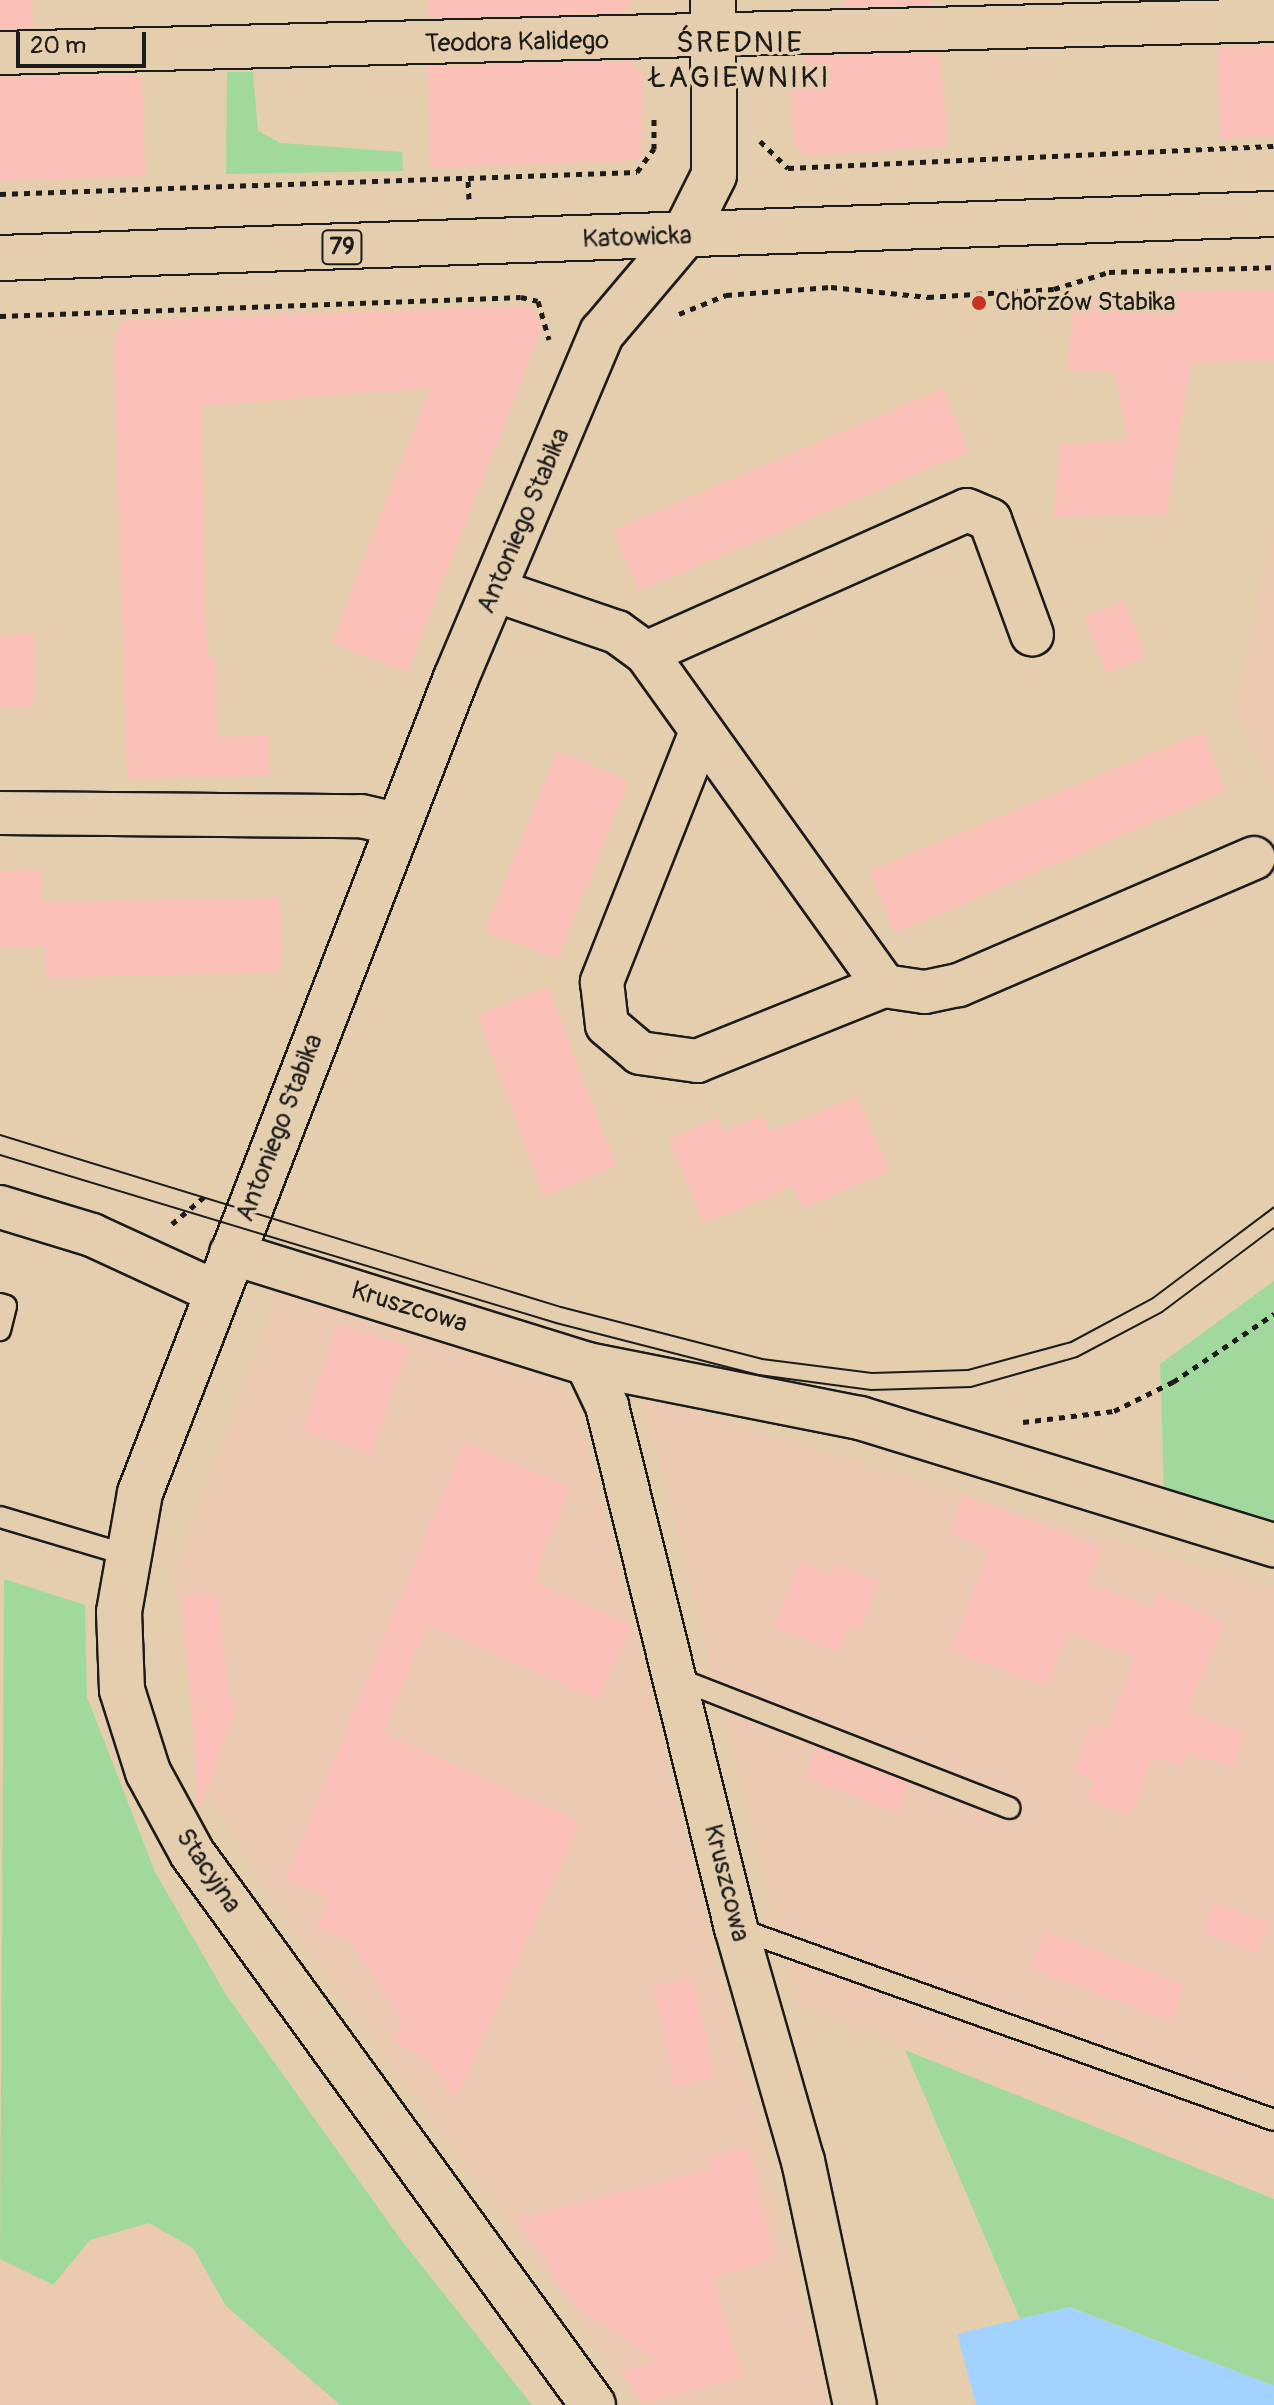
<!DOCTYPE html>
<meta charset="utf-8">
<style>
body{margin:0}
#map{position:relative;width:1274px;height:2405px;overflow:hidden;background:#e5ceae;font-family:Pangolin,sans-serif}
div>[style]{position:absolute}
.built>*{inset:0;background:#eccab1}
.green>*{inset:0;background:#a1d99d}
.water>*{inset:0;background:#a2d3ff}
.building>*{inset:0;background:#fbc0b7}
.path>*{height:5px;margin-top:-2.5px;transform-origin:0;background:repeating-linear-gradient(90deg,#1c1c1c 0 6px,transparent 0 12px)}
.roads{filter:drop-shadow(2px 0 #1c1c1c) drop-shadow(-2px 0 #1c1c1c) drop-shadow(0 2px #1c1c1c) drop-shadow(0 -2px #1c1c1c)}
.service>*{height:20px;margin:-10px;padding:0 10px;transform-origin:10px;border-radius:10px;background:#e5ceae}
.minor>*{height:42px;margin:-21px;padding:0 21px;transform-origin:21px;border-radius:21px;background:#e5ceae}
.tertiary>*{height:44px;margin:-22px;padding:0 22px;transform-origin:22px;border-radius:22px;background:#e5ceae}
.primary>*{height:44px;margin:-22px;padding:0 22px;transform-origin:22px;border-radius:22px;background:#e5ceae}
.tram>*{height:2px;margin:-1px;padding:0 1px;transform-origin:1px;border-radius:1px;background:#1c1c1c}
.dots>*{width:22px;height:22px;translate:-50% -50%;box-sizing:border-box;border:4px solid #e5ceae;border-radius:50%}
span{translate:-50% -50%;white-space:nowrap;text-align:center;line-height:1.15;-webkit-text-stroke:7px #e5ceae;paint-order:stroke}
.shield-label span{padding:2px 6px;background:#e5ceae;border:2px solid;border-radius:6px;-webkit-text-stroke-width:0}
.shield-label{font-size:24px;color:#1c1c1c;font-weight:700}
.street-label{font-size:26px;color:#1c1c1c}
.poi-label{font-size:26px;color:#1c1c1c}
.left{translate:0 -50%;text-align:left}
.quarter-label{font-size:30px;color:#1c1c1c;letter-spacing:2px}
.scale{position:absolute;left:16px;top:32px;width:130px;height:36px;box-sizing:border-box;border:4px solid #1c1c1c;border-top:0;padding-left:10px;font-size:24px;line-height:28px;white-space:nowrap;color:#1c1c1c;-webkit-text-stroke:6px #e5ceae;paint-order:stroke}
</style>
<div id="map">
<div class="built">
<i style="clip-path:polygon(1274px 525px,1274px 794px,1234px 714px)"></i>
<i style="clip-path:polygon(279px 1287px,554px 1378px,579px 1409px,828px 2405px,640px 2405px,268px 1895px,208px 1794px,172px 1576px)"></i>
<i style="clip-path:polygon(641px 1395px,1274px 1588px,1274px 2199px,797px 2006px)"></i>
<i style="clip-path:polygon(148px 2223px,193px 2248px,226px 2306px,340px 2405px,0 2405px,0 2259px,53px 2285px,90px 2240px)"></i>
</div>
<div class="green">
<i style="clip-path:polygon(227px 72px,253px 72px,258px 131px,281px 143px,402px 152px,403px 171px,226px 174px)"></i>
<i style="clip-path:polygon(1274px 1281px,1274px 1524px,1164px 1495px,1160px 1364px)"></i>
<i style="clip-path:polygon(4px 1579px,85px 1605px,87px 1697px,155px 1872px,225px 1993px,402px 2241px,532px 2405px,340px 2405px,226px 2306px,193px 2248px,149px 2223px,90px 2240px,53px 2285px,0 2259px)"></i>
<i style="clip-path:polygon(905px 2050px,1274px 2199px,1274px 2386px,1070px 2307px,1020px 2319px)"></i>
</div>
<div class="water">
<i style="clip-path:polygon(1069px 2307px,1274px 2386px,1274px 2405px,976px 2405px,957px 2334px)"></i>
</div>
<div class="building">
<i style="clip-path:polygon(0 0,32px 0,33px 28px,0 29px)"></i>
<i style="clip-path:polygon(427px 0,634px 0,622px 13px,427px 18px)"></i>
<i style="clip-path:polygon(846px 0,931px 0,931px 5px,841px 7px)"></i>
<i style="clip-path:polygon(1274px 46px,1274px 137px,1220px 139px,1217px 47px)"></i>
<i style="clip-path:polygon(932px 53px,940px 56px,948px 146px,805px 156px,793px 145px,791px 77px,806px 56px)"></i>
<i style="clip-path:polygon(629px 61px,643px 75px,642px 160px,430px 168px,428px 66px)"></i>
<i style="clip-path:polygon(142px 75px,145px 176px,0 181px,0 77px)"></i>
<i style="clip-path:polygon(1274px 289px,1274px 361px,1191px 363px,1166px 515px,1053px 517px,1060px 444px,1128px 440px,1114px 372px,1066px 371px,1075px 294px)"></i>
<i style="clip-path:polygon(529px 306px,543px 326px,407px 672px,331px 643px,430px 388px,201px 406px,207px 657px,215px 657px,217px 737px,269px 735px,270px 776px,127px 779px,113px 335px,124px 320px)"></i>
<i style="clip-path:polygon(943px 388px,969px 452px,639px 591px,613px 530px)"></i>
<i style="clip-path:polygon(1123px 600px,1147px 657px,1106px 673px,1084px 617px)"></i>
<i style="clip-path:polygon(35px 634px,34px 706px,0 708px,0 635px)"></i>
<i style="clip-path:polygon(1203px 732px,1226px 791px,895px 933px,869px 871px)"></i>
<i style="clip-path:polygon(557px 751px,629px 780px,558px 959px,484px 931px)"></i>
<i style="clip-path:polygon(41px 870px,42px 902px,280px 898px,282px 972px,45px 978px,45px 946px,0 948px,0 871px)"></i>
<i style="clip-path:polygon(548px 986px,616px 1166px,544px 1197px,477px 1015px)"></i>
<i style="clip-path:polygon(857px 1096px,890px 1171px,803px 1209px,793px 1187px,704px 1224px,668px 1139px,718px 1117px,724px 1132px,763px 1115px,770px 1132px)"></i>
<i style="clip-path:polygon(338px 1323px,407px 1347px,371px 1454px,302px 1430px)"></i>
<i style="clip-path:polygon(464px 1442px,569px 1487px,533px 1582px,632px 1625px,599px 1700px,428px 1625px,399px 1691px,384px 1733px,580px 1822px,455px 2100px,429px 2060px,393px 2041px,402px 2020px,350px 1941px,316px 1926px,329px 1898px,285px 1880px)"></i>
<i style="clip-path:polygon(963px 1495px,1101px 1547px,1087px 1583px,1152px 1608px,1158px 1592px,1224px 1623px,1187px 1712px,1245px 1733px,1232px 1768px,1188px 1752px,1182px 1768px,1153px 1757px,1130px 1815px,1087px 1799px,1094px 1780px,1072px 1772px,1091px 1723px,1108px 1729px,1134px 1657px,1069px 1632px,1047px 1687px,951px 1651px,989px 1549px,951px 1535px)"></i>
<i style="clip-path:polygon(800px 1561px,831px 1574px,835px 1564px,879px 1581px,860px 1630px,849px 1625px,838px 1653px,774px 1627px)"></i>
<i style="clip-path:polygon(218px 1592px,229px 1703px,239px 1697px,199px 1813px,182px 1597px)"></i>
<i style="clip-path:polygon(818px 1747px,909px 1783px,897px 1813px,806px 1778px)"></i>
<i style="clip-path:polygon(1214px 1903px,1269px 1922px,1259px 1953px,1203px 1934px)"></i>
<i style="clip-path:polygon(1045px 1931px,1185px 1985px,1171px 2022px,1030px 1968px)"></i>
<i style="clip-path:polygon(692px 1977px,715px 2077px,675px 2088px,653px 1986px)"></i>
<i style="clip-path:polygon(748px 2147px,775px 2260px,714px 2277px,742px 2378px,643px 2403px,621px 2371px,659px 2360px,577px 2308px,516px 2219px,710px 2169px,707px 2158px)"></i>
</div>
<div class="path">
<i style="left:760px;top:141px;width:39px;rotate:44deg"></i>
<i style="left:788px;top:168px;width:486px;rotate:-2.6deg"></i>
<i style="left:0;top:194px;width:468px;rotate:-2deg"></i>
<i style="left:469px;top:199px;width:21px;rotate:-93deg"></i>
<i style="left:468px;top:178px;width:169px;rotate:-2deg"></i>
<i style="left:637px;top:172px;width:29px;rotate:-54deg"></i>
<i style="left:654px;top:149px;width:35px;rotate:-90deg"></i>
<i style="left:679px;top:314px;width:51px;rotate:-22deg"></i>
<i style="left:726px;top:295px;width:105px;rotate:-4.4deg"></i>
<i style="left:831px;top:287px;width:98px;rotate:5.9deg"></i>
<i style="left:928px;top:297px;width:126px;rotate:-3.6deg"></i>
<i style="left:1054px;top:289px;width:58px;rotate:-17.2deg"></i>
<i style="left:1109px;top:272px;width:165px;rotate:-1.7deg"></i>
<i style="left:0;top:316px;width:521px;rotate:-2.09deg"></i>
<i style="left:521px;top:297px;width:17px;rotate:13deg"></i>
<i style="left:538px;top:301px;width:40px;rotate:74deg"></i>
<i style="left:172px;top:1224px;width:42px;rotate:-40.2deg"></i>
<i style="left:1023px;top:1422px;width:92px;rotate:-6.9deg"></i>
<i style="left:1114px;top:1411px;width:66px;rotate:-26.2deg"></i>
<i style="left:1173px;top:1382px;width:122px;rotate:-34deg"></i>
</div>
<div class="roads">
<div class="service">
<i style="left:0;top:1304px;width:6px;rotate:18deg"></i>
<i style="left:6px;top:1306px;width:25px;rotate:104deg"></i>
<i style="left:0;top:1517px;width:129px;rotate:16.6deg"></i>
<i style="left:676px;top:1678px;width:358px;rotate:21.3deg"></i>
<i style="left:736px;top:1928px;width:571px;rotate:19.64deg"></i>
</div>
<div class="minor">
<i style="left:0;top:53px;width:1274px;rotate:-1.48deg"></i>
<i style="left:497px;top:591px;width:127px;rotate:18.9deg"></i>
<i style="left:617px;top:632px;width:36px;rotate:36deg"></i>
<i style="left:646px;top:653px;width:409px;rotate:54.4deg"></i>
<i style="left:884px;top:986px;width:41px;rotate:8.3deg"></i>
<i style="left:925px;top:992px;width:35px;rotate:-12deg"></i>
<i style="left:959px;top:985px;width:321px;rotate:-23.3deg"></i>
<i style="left:646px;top:653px;width:351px;rotate:-24deg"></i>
<i style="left:967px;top:510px;width:25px;rotate:23deg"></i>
<i style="left:990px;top:520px;width:122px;rotate:69.9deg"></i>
<i style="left:700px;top:734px;width:267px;rotate:111.6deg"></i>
<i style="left:602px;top:982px;width:43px;rotate:83.4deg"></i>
<i style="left:607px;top:1025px;width:43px;rotate:40.3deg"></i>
<i style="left:640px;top:1053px;width:58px;rotate:8deg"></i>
<i style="left:697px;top:1061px;width:201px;rotate:-21.9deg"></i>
<i style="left:0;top:813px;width:361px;rotate:0.5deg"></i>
<i style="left:361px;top:816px;width:39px;rotate:13deg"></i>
<i style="left:0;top:1207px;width:96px;rotate:16.9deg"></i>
<i style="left:92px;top:1235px;width:136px;rotate:24.7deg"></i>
<i style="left:231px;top:1253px;width:373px;rotate:17.3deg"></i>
<i style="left:587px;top:1364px;width:47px;rotate:64.5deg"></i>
<i style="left:607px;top:1406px;width:538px;rotate:76.12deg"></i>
<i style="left:736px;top:1928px;width:242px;rotate:74deg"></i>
<i style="left:803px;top:2161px;width:249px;rotate:78deg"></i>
<i style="left:587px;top:1364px;width:278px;rotate:11.2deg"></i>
<i style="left:860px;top:1418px;width:433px;rotate:17.1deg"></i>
</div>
<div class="tertiary">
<i style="left:593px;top:2405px;width:682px;rotate:-126deg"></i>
<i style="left:192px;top:1853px;width:92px;rotate:-118.5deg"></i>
<i style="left:148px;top:1772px;width:86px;rotate:-107.6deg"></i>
<i style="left:122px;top:1690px;width:78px;rotate:-92.2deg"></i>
<i style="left:119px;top:1612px;width:121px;rotate:-80deg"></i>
<i style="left:140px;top:1493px;width:874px;rotate:-68.81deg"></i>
<i style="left:456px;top:678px;width:375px;rotate:-67.1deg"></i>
<i style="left:602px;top:333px;width:126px;rotate:-49.8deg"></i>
<i style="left:683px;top:237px;width:69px;rotate:-63.4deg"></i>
<i style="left:714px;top:175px;width:175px;rotate:-90.3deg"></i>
</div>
<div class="primary">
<i style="left:0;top:258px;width:1275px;rotate:-1.98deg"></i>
</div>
</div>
<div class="tram">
<i style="left:0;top:1135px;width:587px;rotate:17.05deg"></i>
<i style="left:561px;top:1307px;width:208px;rotate:14.5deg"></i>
<i style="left:762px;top:1359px;width:111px;rotate:7.3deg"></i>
<i style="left:872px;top:1373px;width:96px;rotate:-1.8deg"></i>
<i style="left:968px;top:1370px;width:107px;rotate:-15.2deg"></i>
<i style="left:1071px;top:1342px;width:93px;rotate:-28.2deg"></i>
<i style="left:1153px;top:1298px;width:151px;rotate:-36.9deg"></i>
<i style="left:0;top:1155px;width:581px;rotate:16.81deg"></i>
<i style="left:556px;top:1323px;width:210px;rotate:14.4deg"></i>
<i style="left:759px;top:1375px;width:113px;rotate:7.6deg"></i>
<i style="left:871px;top:1390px;width:100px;rotate:-1.7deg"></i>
<i style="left:971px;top:1387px;width:110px;rotate:-15.8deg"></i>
<i style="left:1077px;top:1357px;width:96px;rotate:-27.9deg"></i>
<i style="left:1162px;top:1312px;width:140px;rotate:-36.9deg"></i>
</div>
<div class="dots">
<i style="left:979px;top:303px;background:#c8321e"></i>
</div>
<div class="shield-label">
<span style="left:342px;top:247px">79</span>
</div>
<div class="street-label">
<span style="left:517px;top:43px;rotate:-1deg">Teodora Kalidego</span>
<span style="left:637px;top:238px;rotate:-2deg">Katowicka</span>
<span style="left:524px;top:521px;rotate:-67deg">Antoniego Stabika</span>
<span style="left:280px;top:1128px;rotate:-69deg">Antoniego Stabika</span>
<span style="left:409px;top:1308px;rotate:17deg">Kruszcowa</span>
<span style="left:208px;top:1871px;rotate:56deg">Stacyjna</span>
<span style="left:726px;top:1883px;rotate:76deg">Kruszcowa</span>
</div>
<div class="poi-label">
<span class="left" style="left:995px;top:303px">Chorzów Stabika</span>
</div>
<div class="quarter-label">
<span style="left:740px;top:60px">ŚREDNIE<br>ŁAGIEWNIKI</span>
</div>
<div class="scale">20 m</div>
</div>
